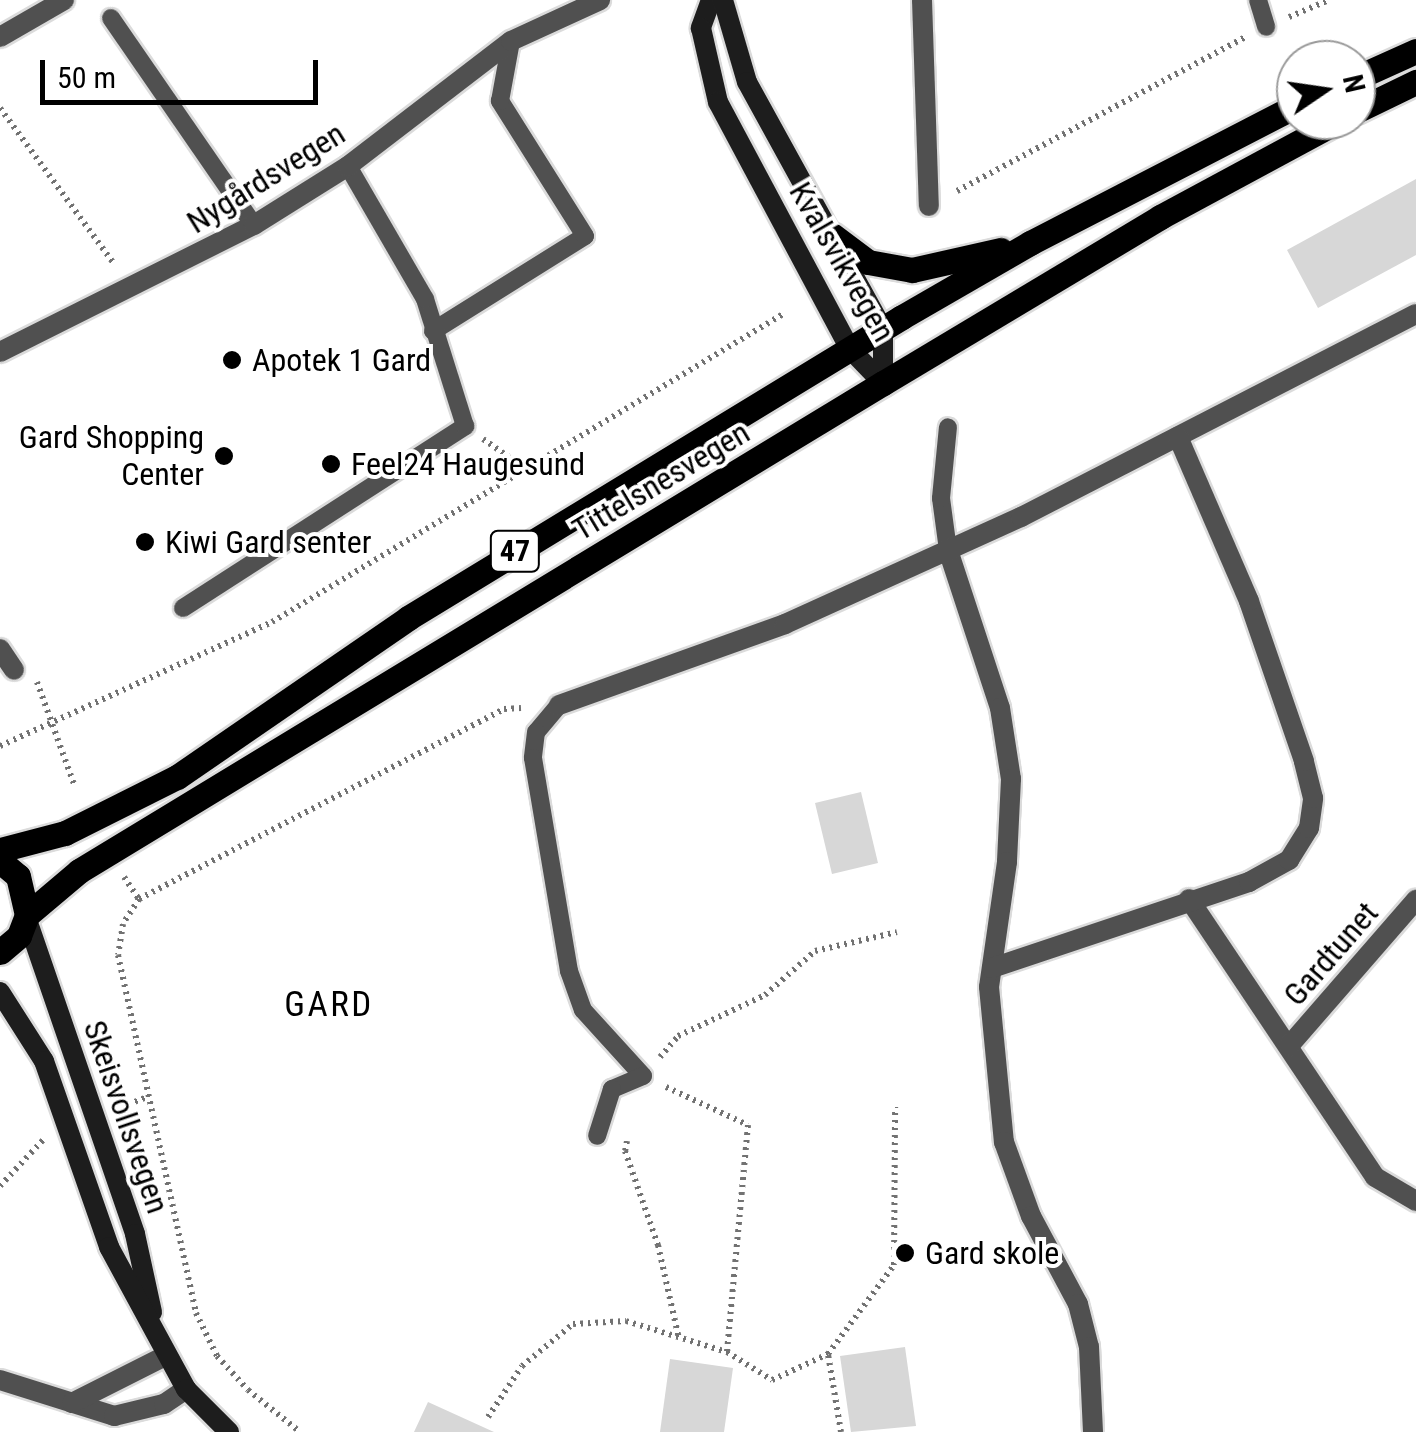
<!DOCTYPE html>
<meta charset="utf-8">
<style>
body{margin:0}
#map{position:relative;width:1416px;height:1432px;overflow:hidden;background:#fff;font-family:"Roboto Condensed",sans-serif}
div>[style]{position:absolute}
.green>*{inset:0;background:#d7d7d7}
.path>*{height:6px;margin-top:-3px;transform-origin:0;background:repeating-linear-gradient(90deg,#727272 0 2.5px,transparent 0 7.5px)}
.roads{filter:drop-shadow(2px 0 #dbdbdb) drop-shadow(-2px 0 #dbdbdb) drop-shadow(0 2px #dbdbdb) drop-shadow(0 -2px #dbdbdb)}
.service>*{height:18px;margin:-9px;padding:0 9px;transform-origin:9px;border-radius:9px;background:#505050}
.minor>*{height:20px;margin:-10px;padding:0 10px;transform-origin:10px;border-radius:10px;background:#505050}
.secondary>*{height:20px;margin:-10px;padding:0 10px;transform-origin:10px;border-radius:10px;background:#1d1d1d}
.primary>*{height:25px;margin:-12.5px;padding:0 12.5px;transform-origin:12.5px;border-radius:12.5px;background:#000}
.dots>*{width:28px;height:28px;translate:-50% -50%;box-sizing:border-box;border:5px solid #fff;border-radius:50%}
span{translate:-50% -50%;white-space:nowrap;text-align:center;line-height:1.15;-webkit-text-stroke:8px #fff;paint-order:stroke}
.shield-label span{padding:2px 8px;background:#fff;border:2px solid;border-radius:8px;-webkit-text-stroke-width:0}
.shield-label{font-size:30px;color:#000;font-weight:700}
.street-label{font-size:32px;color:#000}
.poi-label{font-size:32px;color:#000}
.left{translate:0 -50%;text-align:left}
.right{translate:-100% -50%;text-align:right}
.neighbourhood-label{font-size:35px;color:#000;letter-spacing:2.5px}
.north{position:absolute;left:1276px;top:40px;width:100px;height:100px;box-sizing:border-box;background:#fff;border:2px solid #999;border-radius:50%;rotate:77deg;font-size:28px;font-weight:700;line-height:40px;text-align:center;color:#000}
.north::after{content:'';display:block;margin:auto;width:35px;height:45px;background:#000;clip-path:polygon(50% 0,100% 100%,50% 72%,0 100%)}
.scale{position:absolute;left:40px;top:60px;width:278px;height:45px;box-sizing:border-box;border:5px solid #000;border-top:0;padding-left:12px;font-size:30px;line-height:35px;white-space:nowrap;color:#000;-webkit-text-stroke:8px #fff;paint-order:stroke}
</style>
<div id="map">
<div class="green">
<i style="clip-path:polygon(1416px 179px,1416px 255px,1318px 308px,1287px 250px)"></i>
<i style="clip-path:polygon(861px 792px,878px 863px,832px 874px,815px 803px)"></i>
<i style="clip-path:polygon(905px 1347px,916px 1426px,851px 1432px,840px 1356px)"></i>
<i style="clip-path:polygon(670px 1359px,733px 1368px,724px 1432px,660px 1432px)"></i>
<i style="clip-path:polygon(428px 1402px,494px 1432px,414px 1432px)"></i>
</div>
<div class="path">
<i style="left:1289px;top:17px;width:43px;rotate:-23deg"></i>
<i style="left:0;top:108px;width:193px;rotate:53.8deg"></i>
<i style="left:957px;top:191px;width:327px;rotate:-28.1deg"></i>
<i style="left:483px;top:439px;width:49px;rotate:35deg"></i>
<i style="left:37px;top:682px;width:112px;rotate:70.1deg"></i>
<i style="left:0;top:746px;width:299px;rotate:-24.5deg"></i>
<i style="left:272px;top:622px;width:597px;rotate:-31.08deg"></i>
<i style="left:124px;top:877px;width:27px;rotate:56deg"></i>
<i style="left:139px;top:899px;width:30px;rotate:123deg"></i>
<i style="left:123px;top:924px;width:31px;rotate:99deg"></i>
<i style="left:118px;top:955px;width:366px;rotate:77.7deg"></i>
<i style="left:196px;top:1313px;width:48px;rotate:64deg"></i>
<i style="left:217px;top:1356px;width:46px;rotate:47.6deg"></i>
<i style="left:248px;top:1390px;width:67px;rotate:38.9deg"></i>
<i style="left:139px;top:899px;width:411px;rotate:-27.5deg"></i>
<i style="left:504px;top:709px;width:17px;rotate:-3deg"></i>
<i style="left:660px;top:1057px;width:28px;rotate:-49deg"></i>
<i style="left:678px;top:1036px;width:96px;rotate:-25.2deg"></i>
<i style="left:765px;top:995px;width:67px;rotate:-41.3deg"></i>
<i style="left:815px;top:951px;width:84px;rotate:-13deg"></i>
<i style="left:666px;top:1087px;width:90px;rotate:24.9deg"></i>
<i style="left:748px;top:1125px;width:228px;rotate:95.3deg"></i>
<i style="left:121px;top:1107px;width:26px;rotate:-21deg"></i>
<i style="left:627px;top:1141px;width:10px;rotate:101deg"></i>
<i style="left:625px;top:1151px;width:100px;rotate:70.7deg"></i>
<i style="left:658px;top:1245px;width:96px;rotate:77.4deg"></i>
<i style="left:0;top:1186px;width:63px;rotate:-46.9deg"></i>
<i style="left:488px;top:1417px;width:61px;rotate:-56.3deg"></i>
<i style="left:522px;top:1366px;width:66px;rotate:-39.5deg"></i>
<i style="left:573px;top:1324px;width:53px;rotate:-3.2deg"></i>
<i style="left:626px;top:1321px;width:106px;rotate:17.1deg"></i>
<i style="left:727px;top:1352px;width:53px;rotate:31.9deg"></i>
<i style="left:772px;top:1380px;width:62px;rotate:-24.9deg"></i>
<i style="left:841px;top:1432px;width:79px;rotate:-99.5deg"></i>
<i style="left:828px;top:1354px;width:111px;rotate:-53.4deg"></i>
<i style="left:894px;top:1265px;width:158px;rotate:-89.6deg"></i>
</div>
<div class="roads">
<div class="service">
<i style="left:1258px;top:0;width:28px;rotate:73deg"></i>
<i style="left:111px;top:18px;width:252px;rotate:55.4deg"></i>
<i style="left:433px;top:331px;width:179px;rotate:-32deg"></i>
<i style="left:585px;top:236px;width:160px;rotate:-122.2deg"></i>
<i style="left:500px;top:101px;width:61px;rotate:-79.6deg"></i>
<i style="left:948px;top:550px;width:52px;rotate:-97.7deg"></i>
<i style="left:941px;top:498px;width:71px;rotate:-84.4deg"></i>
<i style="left:183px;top:608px;width:336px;rotate:-32.8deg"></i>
<i style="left:465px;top:426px;width:133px;rotate:-107.5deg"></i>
<i style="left:425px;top:299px;width:154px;rotate:-120.1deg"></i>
<i style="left:559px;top:705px;width:35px;rotate:130deg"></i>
<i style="left:536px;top:732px;width:26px;rotate:97deg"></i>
<i style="left:533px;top:758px;width:216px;rotate:80.4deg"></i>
<i style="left:569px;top:971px;width:41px;rotate:70.3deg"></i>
<i style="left:583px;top:1010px;width:89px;rotate:47.7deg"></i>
<i style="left:643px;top:1076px;width:34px;rotate:157deg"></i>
<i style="left:612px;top:1089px;width:49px;rotate:107.7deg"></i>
</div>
<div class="minor">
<i style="left:922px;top:0;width:206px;rotate:88.1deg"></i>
<i style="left:0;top:37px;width:74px;rotate:-30deg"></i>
<i style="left:0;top:352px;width:284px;rotate:-26.6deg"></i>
<i style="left:254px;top:225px;width:111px;rotate:-32.1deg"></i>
<i style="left:348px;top:166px;width:205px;rotate:-37.5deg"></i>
<i style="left:511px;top:41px;width:98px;rotate:-24.7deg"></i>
<i style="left:948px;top:550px;width:166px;rotate:71.8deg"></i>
<i style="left:1000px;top:708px;width:72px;rotate:81.2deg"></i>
<i style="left:1011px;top:779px;width:83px;rotate:92.8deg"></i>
<i style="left:1007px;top:862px;width:126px;rotate:98.2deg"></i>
<i style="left:989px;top:987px;width:156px;rotate:84.5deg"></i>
<i style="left:1004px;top:1142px;width:79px;rotate:70deg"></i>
<i style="left:1031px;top:1216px;width:100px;rotate:61.9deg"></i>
<i style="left:1078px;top:1304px;width:44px;rotate:75.7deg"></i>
<i style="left:1089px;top:1347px;width:85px;rotate:87.3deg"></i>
<i style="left:0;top:649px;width:25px;rotate:56deg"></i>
<i style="left:559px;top:705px;width:240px;rotate:-19.7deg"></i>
<i style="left:785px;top:624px;width:259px;rotate:-24.4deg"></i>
<i style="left:1021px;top:517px;width:444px;rotate:-27.2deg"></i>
<i style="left:1189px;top:899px;width:334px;rotate:56.2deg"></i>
<i style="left:1375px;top:1177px;width:48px;rotate:30.3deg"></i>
<i style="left:992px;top:968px;width:271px;rotate:-18.5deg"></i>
<i style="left:1249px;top:882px;width:46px;rotate:-28.8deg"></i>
<i style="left:1289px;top:860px;width:38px;rotate:-58deg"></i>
<i style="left:1309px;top:828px;width:30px;rotate:-82deg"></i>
<i style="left:1313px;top:798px;width:38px;rotate:-104deg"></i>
<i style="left:1304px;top:761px;width:169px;rotate:-109deg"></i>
<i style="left:1249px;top:601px;width:179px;rotate:-113.4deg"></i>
<i style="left:1289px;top:1046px;width:194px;rotate:-49deg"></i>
<i style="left:0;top:1380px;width:120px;rotate:17.5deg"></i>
<i style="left:114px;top:1416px;width:51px;rotate:-13.5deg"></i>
<i style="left:164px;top:1404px;width:27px;rotate:-34deg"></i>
<i style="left:72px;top:1403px;width:106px;rotate:-26.8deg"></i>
</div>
<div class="secondary">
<i style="left:711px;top:0;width:30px;rotate:110deg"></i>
<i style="left:701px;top:28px;width:76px;rotate:77.1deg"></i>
<i style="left:718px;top:102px;width:280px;rotate:61.9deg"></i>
<i style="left:850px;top:349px;width:47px;rotate:45.9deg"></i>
<i style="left:723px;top:0;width:85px;rotate:73.7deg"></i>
<i style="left:747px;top:82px;width:282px;rotate:61.2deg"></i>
<i style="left:883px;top:329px;width:54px;rotate:90deg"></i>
<i style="left:26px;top:917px;width:335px;rotate:71deg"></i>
<i style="left:135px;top:1234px;width:80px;rotate:77.7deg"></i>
<i style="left:0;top:992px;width:82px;rotate:57.5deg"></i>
<i style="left:44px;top:1061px;width:197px;rotate:70.7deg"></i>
<i style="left:109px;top:1247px;width:162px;rotate:61.5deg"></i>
<i style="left:186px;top:1389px;width:61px;rotate:45deg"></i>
</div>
<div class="primary">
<i style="left:1356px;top:78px;width:66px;rotate:-24.2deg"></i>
<i style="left:1356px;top:111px;width:67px;rotate:-25.8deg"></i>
<i style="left:832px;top:235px;width:45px;rotate:36.9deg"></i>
<i style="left:868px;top:262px;width:45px;rotate:10.3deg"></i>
<i style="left:912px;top:270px;width:91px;rotate:-12.7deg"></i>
<i style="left:0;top:850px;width:67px;rotate:-14.7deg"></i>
<i style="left:65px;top:833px;width:125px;rotate:-26.6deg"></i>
<i style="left:177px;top:777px;width:280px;rotate:-34.5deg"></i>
<i style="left:408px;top:618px;width:578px;rotate:-31.35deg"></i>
<i style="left:902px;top:317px;width:148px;rotate:-30deg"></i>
<i style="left:1030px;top:243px;width:299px;rotate:-27.3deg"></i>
<i style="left:0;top:861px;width:23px;rotate:40deg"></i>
<i style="left:18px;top:876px;width:40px;rotate:77deg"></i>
<i style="left:27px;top:915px;width:22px;rotate:111deg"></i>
<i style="left:19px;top:936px;width:25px;rotate:140deg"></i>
<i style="left:27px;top:915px;width:68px;rotate:-40.2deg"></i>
<i style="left:79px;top:871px;width:941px;rotate:-31.26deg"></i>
<i style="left:883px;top:383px;width:323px;rotate:-30.9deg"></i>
<i style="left:1160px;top:217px;width:204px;rotate:-28.3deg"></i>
</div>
</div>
<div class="dots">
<i style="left:232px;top:360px;background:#000"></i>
<i style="left:224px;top:456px;background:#000"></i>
<i style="left:331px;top:464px;background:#000"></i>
<i style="left:145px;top:542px;background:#000"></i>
<i style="left:905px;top:1253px;background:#000"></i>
</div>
<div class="shield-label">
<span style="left:515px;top:551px">47</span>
</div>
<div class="street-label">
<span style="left:266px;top:178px;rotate:-32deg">Nygårdsvegen</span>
<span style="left:842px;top:262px;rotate:60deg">Kvalsvikvegen</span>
<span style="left:661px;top:481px;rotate:-31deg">Tittelsnesvegen</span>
<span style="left:1331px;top:954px;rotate:-49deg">Gardtunet</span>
<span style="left:126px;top:1117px;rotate:71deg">Skeisvollsvegen</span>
</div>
<div class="poi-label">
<span class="left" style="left:252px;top:360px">Apotek 1 Gard</span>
<span class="right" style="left:204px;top:456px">Gard Shopping<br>Center</span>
<span class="left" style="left:351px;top:464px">Feel24 Haugesund</span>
<span class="left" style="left:165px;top:542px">Kiwi Gard senter</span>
<span class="left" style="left:925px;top:1253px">Gard skole</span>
</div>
<div class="neighbourhood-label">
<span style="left:329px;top:1005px">GARD</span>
</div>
<div class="north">N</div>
<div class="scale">50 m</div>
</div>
